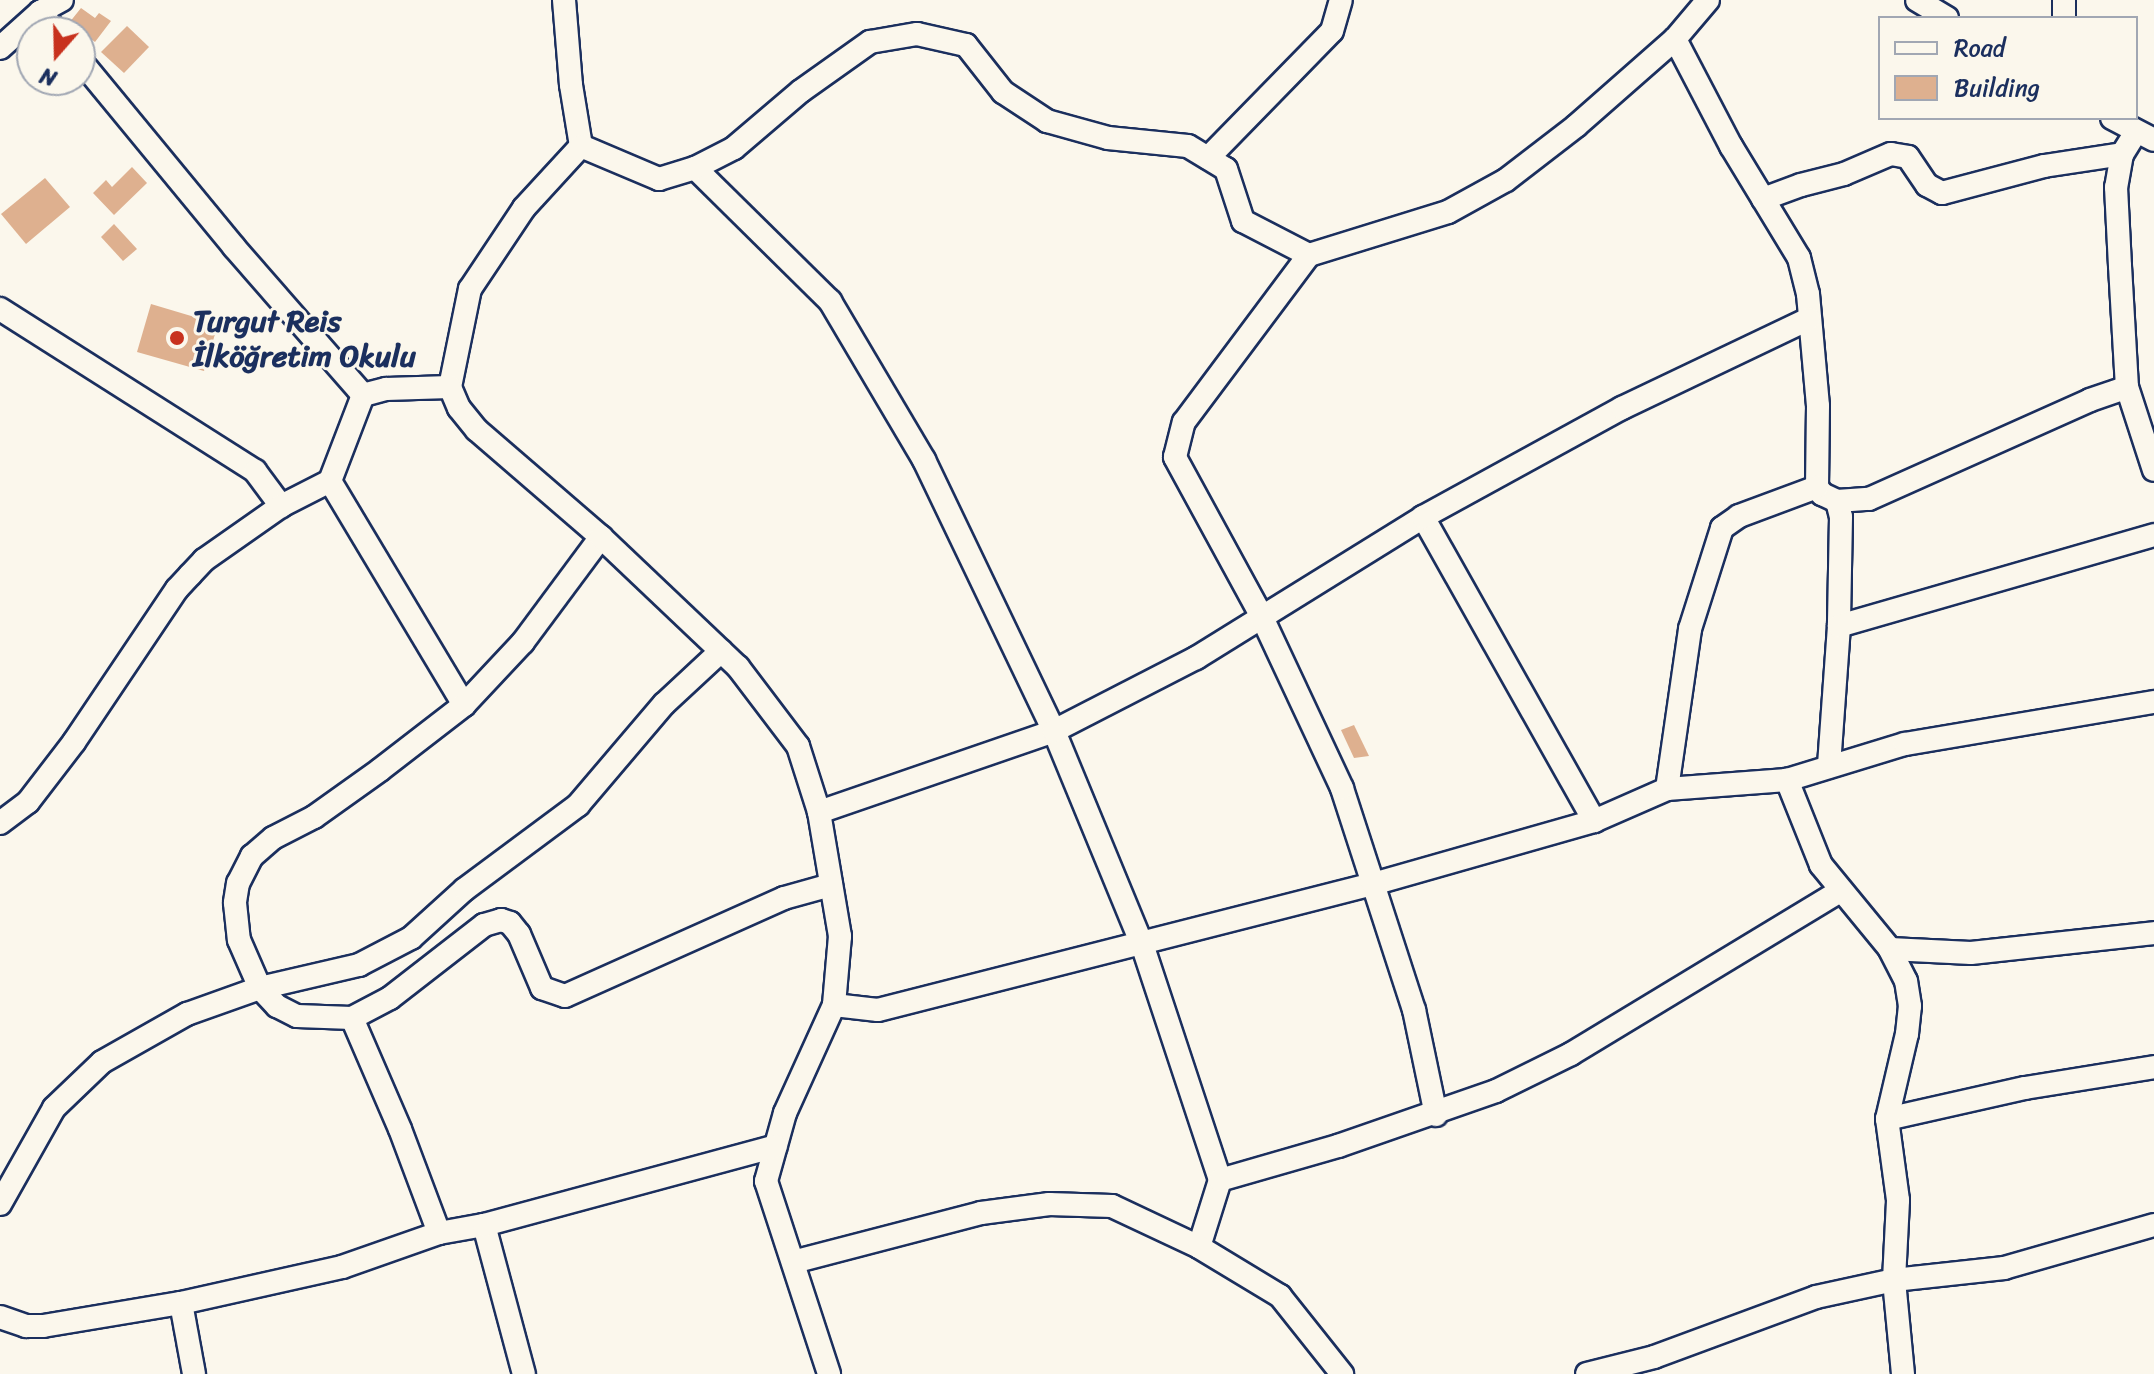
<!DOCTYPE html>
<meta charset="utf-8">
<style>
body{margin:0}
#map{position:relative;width:2154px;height:1374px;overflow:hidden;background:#fbf7ec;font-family:Sriracha,sans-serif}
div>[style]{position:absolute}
.building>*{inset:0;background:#deb08f}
.roads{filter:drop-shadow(2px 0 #1b2f5e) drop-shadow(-2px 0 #1b2f5e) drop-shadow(0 2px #1b2f5e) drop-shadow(0 -2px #1b2f5e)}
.minor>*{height:22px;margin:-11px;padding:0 11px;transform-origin:11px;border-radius:11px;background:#fbf7ec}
.dots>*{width:22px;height:22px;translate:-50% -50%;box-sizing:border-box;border:4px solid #fbf7ec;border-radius:50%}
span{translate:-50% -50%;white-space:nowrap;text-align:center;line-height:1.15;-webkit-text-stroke:6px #fbf7ec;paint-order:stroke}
.poi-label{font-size:30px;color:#1b2f5e;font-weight:700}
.left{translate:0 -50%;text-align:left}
.legend{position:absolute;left:1878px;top:16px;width:260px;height:104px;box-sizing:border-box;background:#fbf7ec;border:2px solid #a1a7b3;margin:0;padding:10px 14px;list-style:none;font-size:24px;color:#1b2f5e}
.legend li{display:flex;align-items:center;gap:16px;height:40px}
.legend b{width:40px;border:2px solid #a1a7b3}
.north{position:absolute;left:16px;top:16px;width:80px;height:80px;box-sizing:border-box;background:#fbf7ec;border:2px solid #a1a7b3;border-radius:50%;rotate:200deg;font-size:22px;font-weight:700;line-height:32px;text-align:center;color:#1b2f5e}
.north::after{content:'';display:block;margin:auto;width:28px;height:36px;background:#c8321e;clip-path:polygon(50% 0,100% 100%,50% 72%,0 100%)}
</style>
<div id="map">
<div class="building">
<i style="clip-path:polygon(81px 8px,95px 18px,99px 13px,111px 21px,95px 42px,69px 23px)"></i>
<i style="clip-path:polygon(127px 26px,149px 47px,124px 73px,101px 52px)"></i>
<i style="clip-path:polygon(44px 80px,66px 80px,52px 91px)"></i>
<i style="clip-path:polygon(132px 167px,147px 183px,114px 215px,93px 193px,106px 180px,112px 187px)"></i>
<i style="clip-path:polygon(45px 178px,70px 207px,26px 244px,1px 214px)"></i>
<i style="clip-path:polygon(114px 224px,137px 249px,123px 261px,101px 237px)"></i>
<i style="clip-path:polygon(151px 304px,218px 324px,204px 371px,137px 352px)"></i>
<i style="clip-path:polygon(1354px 725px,1369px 756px,1354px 758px,1341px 730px)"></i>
</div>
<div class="roads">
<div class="minor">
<i style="left:564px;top:0;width:85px;rotate:85.3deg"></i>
<i style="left:571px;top:85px;width:62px;rotate:80.7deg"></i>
<i style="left:1917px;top:0;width:35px;rotate:31deg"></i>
<i style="left:40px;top:12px;width:26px;rotate:50deg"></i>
<i style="left:2064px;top:18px;width:18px;rotate:-90deg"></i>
<i style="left:1675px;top:39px;width:121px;rotate:62.4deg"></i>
<i style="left:1731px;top:146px;width:131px;rotate:58.7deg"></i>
<i style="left:1799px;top:258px;width:37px;rotate:76deg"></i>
<i style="left:1808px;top:294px;width:112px;rotate:84.9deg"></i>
<i style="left:1818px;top:406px;width:81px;rotate:90.7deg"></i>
<i style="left:1817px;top:487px;width:9px;rotate:54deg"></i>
<i style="left:1822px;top:494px;width:17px;rotate:25deg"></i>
<i style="left:1837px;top:501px;width:16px;rotate:76deg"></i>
<i style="left:1841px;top:517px;width:109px;rotate:91.1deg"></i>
<i style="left:1839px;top:626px;width:141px;rotate:94.1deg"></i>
<i style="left:0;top:48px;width:54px;rotate:-42deg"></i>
<i style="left:40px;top:12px;width:25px;rotate:-29deg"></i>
<i style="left:80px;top:60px;width:242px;rotate:50.5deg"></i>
<i style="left:234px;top:247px;width:196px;rotate:48.9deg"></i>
<i style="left:2112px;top:118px;width:47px;rotate:27.6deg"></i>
<i style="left:2136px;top:132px;width:26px;rotate:122deg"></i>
<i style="left:2122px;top:154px;width:34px;rotate:100deg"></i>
<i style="left:2116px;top:187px;width:79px;rotate:87.1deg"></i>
<i style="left:2120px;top:266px;width:121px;rotate:86.7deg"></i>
<i style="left:2127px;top:387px;width:87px;rotate:72deg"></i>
<i style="left:1208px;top:158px;width:177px;rotate:-45.7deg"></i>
<i style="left:1332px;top:31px;width:32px;rotate:-74deg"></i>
<i style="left:695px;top:168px;width:190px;rotate:44.6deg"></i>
<i style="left:830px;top:301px;width:185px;rotate:59.4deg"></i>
<i style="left:924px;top:460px;width:301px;rotate:64.4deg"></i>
<i style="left:1054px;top:731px;width:230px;rotate:67.6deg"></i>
<i style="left:1142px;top:944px;width:249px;rotate:71.7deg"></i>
<i style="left:1220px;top:1180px;width:70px;rotate:107.4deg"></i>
<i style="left:1763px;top:199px;width:40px;rotate:-20.2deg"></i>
<i style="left:1801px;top:185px;width:44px;rotate:-14.3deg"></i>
<i style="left:1844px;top:174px;width:51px;rotate:-23.1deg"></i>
<i style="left:1891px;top:154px;width:17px;rotate:10deg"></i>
<i style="left:1908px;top:157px;width:34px;rotate:56deg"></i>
<i style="left:1927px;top:185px;width:17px;rotate:28deg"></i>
<i style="left:1942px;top:193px;width:106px;rotate:-14.8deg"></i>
<i style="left:2044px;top:166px;width:79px;rotate:-8.7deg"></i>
<i style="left:0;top:309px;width:302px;rotate:32.4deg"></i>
<i style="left:255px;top:471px;width:44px;rotate:53.4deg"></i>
<i style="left:450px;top:387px;width:100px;rotate:-78.5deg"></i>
<i style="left:470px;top:289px;width:97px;rotate:-56.3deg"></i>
<i style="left:524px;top:208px;width:84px;rotate:-47.4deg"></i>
<i style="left:581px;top:146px;width:85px;rotate:22.9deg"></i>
<i style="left:659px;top:179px;width:38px;rotate:-17deg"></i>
<i style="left:695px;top:168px;width:44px;rotate:-27.1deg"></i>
<i style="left:734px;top:148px;width:88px;rotate:-40.4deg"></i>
<i style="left:801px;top:91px;width:85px;rotate:-35.4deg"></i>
<i style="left:870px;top:42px;width:48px;rotate:-9.7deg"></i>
<i style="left:917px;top:34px;width:50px;rotate:12.7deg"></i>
<i style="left:966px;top:45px;width:60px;rotate:51.8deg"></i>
<i style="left:1003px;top:92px;width:53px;rotate:33.4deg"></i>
<i style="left:1047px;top:121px;width:63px;rotate:15.6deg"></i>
<i style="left:1108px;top:138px;width:80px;rotate:5.7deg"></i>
<i style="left:1188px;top:146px;width:44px;rotate:31.2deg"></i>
<i style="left:1226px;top:169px;width:55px;rotate:71.9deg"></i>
<i style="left:1243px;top:221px;width:74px;rotate:27.3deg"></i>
<i style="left:330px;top:481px;width:261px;rotate:59.1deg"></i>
<i style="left:1837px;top:501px;width:32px;rotate:-4deg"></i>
<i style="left:1869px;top:499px;width:242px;rotate:-24.1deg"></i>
<i style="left:2090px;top:400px;width:39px;rotate:-19deg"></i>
<i style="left:1423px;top:517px;width:349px;rotate:60.6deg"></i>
<i style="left:601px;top:537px;width:131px;rotate:126.6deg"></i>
<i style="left:523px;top:642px;width:86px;rotate:133.1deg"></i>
<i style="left:464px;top:705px;width:106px;rotate:142.3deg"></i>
<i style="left:380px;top:770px;width:81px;rotate:144.5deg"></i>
<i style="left:314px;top:817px;width:46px;rotate:152.9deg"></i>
<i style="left:273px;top:838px;width:28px;rotate:139deg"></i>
<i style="left:252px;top:856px;width:30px;rotate:117deg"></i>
<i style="left:238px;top:883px;width:20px;rotate:99deg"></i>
<i style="left:235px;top:903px;width:37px;rotate:84deg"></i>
<i style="left:239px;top:940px;width:52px;rotate:66.4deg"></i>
<i style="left:260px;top:988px;width:25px;rotate:47deg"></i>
<i style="left:277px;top:1006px;width:22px;rotate:27deg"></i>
<i style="left:297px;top:1016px;width:55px;rotate:2.1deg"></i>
<i style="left:352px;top:1018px;width:43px;rotate:-27.8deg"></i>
<i style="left:390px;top:998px;width:119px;rotate:-37.8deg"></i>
<i style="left:484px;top:925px;width:18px;rotate:-16deg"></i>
<i style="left:501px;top:920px;width:9px;rotate:18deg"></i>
<i style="left:510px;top:923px;width:14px;rotate:51deg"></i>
<i style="left:519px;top:934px;width:59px;rotate:66.9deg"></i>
<i style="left:542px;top:988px;width:24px;rotate:19deg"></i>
<i style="left:565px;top:996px;width:240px;rotate:-24.1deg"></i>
<i style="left:784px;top:898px;width:49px;rotate:-15.5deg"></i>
<i style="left:1839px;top:626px;width:328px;rotate:-16.1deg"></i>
<i style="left:1667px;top:789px;width:162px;rotate:-81.8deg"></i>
<i style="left:1690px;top:629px;width:106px;rotate:-72.4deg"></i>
<i style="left:1722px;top:528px;width:21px;rotate:-35deg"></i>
<i style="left:1739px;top:516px;width:83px;rotate:-20.4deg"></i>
<i style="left:819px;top:812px;width:249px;rotate:-19deg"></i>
<i style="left:1054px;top:731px;width:160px;rotate:-27.2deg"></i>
<i style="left:1196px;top:658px;width:267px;rotate:-31.8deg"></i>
<i style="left:1423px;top:517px;width:227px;rotate:-28.7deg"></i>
<i style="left:1622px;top:408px;width:207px;rotate:-25.5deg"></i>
<i style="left:0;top:823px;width:35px;rotate:-37deg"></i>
<i style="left:28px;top:802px;width:76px;rotate:-52.5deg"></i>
<i style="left:74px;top:742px;width:184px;rotate:-56.1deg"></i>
<i style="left:177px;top:589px;width:19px;rotate:-47deg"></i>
<i style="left:190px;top:575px;width:21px;rotate:-47deg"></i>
<i style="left:204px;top:560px;width:94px;rotate:-35deg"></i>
<i style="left:281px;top:506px;width:55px;rotate:-27deg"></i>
<i style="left:330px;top:481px;width:92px;rotate:-69deg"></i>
<i style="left:363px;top:395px;width:24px;rotate:-15deg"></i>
<i style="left:386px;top:389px;width:64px;rotate:-1.8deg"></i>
<i style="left:450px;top:387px;width:23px;rotate:67deg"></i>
<i style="left:459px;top:408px;width:28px;rotate:51deg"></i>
<i style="left:477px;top:430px;width:164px;rotate:40.8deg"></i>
<i style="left:601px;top:537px;width:189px;rotate:43.5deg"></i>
<i style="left:738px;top:667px;width:99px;rotate:52.8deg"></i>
<i style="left:798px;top:746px;width:69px;rotate:72.3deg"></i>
<i style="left:819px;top:812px;width:126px;rotate:80.4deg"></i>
<i style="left:840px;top:936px;width:69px;rotate:95deg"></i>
<i style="left:834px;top:1005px;width:119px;rotate:114.4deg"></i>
<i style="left:785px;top:1113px;width:71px;rotate:105.6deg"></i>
<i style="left:766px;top:1181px;width:203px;rotate:71.9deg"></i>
<i style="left:1890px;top:949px;width:81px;rotate:2.8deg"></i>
<i style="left:1971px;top:953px;width:184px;rotate:-6.2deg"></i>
<i style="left:834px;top:1005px;width:44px;rotate:6.5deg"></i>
<i style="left:878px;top:1010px;width:511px;rotate:-14.28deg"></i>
<i style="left:1373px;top:884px;width:230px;rotate:-15.9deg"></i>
<i style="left:1594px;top:821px;width:80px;rotate:-23.7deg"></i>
<i style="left:1667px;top:789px;width:120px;rotate:-4.3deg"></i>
<i style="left:1787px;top:780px;width:123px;rotate:-17deg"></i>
<i style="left:1905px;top:744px;width:253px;rotate:-9.6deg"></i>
<i style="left:352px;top:1018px;width:121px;rotate:66.6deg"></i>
<i style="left:400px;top:1129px;width:111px;rotate:69.4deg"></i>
<i style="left:1436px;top:1115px;width:107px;rotate:-101.8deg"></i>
<i style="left:1414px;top:1010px;width:233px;rotate:-108deg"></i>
<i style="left:1342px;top:788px;width:191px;rotate:-115.1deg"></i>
<i style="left:1261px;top:615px;width:180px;rotate:-118.6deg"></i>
<i style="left:1175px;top:457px;width:36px;rotate:-76deg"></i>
<i style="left:1184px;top:422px;width:209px;rotate:-53.2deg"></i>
<i style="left:1309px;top:255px;width:145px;rotate:-17.2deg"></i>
<i style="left:1448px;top:212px;width:66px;rotate:-28.9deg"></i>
<i style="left:1506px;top:180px;width:88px;rotate:-37.6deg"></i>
<i style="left:1576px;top:126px;width:132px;rotate:-41.3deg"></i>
<i style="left:1675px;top:39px;width:51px;rotate:-49.8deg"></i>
<i style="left:1887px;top:1119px;width:141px;rotate:-12.7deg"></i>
<i style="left:2025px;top:1088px;width:131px;rotate:-9.2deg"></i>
<i style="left:1220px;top:1180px;width:123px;rotate:-16.1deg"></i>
<i style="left:1338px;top:1146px;width:167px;rotate:-19.2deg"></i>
<i style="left:1496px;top:1091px;width:84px;rotate:-26.3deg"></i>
<i style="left:1571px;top:1054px;width:315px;rotate:-31.2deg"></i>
<i style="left:0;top:1204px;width:110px;rotate:-60.6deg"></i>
<i style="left:54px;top:1108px;width:66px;rotate:-43.8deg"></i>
<i style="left:102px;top:1062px;width:98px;rotate:-29.5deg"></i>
<i style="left:187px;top:1014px;width:77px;rotate:-19.6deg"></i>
<i style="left:260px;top:988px;width:102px;rotate:-13.1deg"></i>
<i style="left:359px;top:965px;width:59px;rotate:-27.4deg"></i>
<i style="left:411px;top:938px;width:73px;rotate:-42.2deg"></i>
<i style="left:465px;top:889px;width:141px;rotate:-36.6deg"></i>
<i style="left:578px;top:805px;width:133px;rotate:-49.6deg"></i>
<i style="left:664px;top:704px;width:78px;rotate:-42.9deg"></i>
<i style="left:484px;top:1225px;width:154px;rotate:75deg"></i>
<i style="left:793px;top:1262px;width:194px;rotate:-14.6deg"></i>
<i style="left:981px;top:1213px;width:69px;rotate:-7.5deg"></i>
<i style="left:1049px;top:1204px;width:63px;rotate:1.8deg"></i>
<i style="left:1112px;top:1206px;width:96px;rotate:25.2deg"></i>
<i style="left:1199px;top:1247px;width:95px;rotate:31.2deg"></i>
<i style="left:1280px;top:1296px;width:100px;rotate:51.5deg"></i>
<i style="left:181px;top:1303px;width:72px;rotate:79.6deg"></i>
<i style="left:0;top:1317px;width:28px;rotate:19deg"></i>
<i style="left:26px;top:1326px;width:17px"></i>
<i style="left:43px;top:1326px;width:140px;rotate:-9.5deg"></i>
<i style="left:181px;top:1303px;width:165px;rotate:-12.6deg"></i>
<i style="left:342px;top:1267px;width:103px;rotate:-19.3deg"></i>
<i style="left:439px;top:1233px;width:46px;rotate:-10.1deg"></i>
<i style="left:484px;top:1225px;width:302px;rotate:-15.1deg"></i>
<i style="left:1587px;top:1374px;width:69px;rotate:-14.2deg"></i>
<i style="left:1654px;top:1357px;width:173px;rotate:-20.3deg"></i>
<i style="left:1816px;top:1297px;width:80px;rotate:-12.3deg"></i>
<i style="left:1894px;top:1280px;width:80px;rotate:-87.1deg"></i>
<i style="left:1898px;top:1200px;width:82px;rotate:-97.7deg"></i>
<i style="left:1887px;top:1119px;width:87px;rotate:-76.8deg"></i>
<i style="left:1907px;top:1034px;width:28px;rotate:-84deg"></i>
<i style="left:1910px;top:1006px;width:25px;rotate:-99deg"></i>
<i style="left:1906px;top:981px;width:36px;rotate:-117deg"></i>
<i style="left:1890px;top:949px;width:109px;rotate:-129.4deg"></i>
<i style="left:1821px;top:865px;width:92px;rotate:-111.8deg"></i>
<i style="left:1903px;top:1374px;width:94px;rotate:-95.5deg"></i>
<i style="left:1894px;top:1280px;width:111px;rotate:-6.2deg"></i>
<i style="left:2004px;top:1268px;width:156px;rotate:-16deg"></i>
</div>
</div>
<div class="dots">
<i style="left:177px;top:338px;background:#c8321e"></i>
</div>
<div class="poi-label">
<span class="left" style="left:193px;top:338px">Turgut Reis<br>İlköğretim Okulu</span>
</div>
<ul class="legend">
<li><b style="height:10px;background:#fbf7ec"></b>Road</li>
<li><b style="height:22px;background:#deb08f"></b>Building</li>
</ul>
<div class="north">N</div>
</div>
